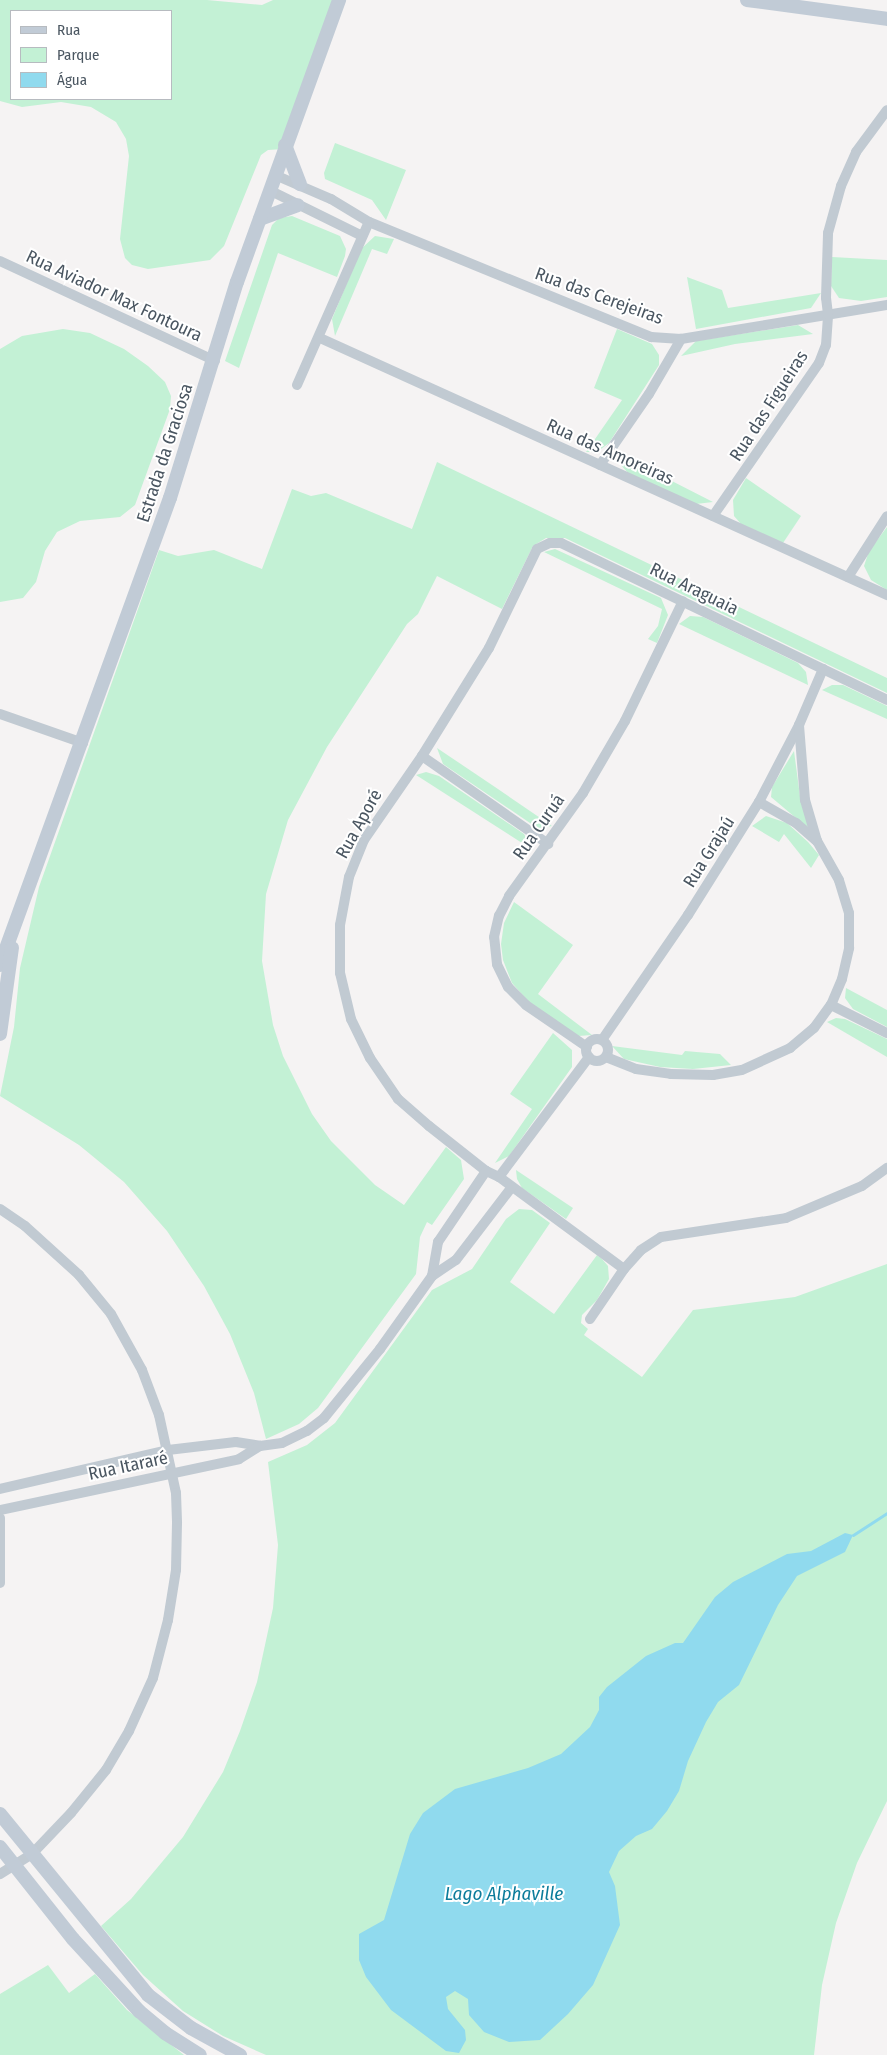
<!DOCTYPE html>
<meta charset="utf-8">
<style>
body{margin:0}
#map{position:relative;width:887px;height:2055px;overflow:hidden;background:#f5f3f3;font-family:"Fira Sans Condensed",sans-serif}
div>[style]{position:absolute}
.green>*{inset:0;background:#c3f1d5}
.water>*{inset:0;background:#90daee}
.stream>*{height:3px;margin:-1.5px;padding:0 1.5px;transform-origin:1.5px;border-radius:1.5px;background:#90daee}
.street>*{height:10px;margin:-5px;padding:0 5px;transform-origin:5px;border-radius:5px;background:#c1cad2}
.street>.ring{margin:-5px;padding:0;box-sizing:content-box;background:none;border:10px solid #c1cad2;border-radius:50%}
.secondary>*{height:14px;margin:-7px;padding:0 7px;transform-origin:7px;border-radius:7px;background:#c1cbd6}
span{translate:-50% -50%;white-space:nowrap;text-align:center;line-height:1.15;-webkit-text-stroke:4px #fff;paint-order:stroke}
.street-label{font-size:18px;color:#4a5661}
.water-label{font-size:19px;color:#0c7c9b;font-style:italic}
.legend{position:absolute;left:10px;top:10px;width:162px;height:90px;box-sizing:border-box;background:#fff;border:1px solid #b7bbc0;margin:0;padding:6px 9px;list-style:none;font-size:15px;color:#4a5661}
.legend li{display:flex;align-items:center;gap:10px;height:25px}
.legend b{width:25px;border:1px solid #b7bbc0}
</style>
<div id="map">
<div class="green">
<i style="clip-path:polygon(evenodd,0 0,207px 0,262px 5px,273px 0,339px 0,283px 149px,268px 150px,261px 155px,224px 246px,210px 260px,148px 269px,132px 265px,125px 258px,120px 239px,129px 156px,126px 139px,116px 122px,91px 107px,61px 102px,22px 107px,0 101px,0 0,11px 11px,171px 11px,171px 99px,11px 99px,11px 11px)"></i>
<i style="clip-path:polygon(335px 143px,406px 170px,386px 220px,372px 200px,325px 179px,324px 173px)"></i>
<i style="clip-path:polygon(292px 216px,340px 236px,346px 249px,345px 256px,337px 277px,278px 253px,239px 368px,225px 361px,272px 225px,279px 218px)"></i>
<i style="clip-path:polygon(375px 236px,394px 239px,387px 254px,372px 249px,335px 336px,332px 319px,361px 249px)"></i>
<i style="clip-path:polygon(832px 257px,887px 260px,887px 297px,861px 301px,839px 298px,831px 286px)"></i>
<i style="clip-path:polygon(687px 277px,722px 290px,728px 308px,821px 293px,811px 308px,696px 329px)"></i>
<i style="clip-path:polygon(798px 325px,813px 334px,735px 344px,681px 356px,696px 341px)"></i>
<i style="clip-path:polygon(63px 329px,90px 333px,124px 349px,148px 366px,165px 382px,171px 396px,170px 409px,135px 505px,120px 517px,80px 521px,57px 532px,45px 551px,36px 582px,23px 598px,0 602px,0 349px,22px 336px)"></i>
<i style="clip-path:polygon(617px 329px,652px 344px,659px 355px,659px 365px,609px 443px,597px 452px,586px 452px,622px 400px,594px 388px)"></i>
<i style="clip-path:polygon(618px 452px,664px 477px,713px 502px,696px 504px,628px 473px,620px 464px)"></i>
<i style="clip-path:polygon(437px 462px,887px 678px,887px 693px,565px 538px,546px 538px,533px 546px,502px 609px,437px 576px,418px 614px,407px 624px,327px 747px,288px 820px,266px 894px,262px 961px,273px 1025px,283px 1056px,312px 1114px,331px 1141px,375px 1185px,404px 1205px,446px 1147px,461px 1160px,464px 1179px,432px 1225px,427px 1222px,420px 1237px,416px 1274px,318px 1408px,299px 1424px,266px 1439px,254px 1393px,230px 1334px,204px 1286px,167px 1231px,124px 1182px,79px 1145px,0 1096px,14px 1027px,20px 968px,39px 887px,159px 550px,178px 556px,214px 550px,262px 569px,292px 489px,311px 496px,326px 493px,412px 529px)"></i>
<i style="clip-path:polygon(746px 478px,801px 516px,783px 543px,741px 524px,734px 516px,733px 500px)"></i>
<i style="clip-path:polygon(887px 527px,887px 590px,871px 580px,864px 566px,869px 551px)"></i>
<i style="clip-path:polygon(555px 549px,661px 598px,668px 615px,657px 643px,648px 639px,658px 626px,662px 609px,544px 552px)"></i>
<i style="clip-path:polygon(690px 616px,703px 617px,798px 663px,806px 672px,808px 685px,679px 624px)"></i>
<i style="clip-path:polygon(832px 685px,843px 685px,887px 706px,887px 719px,822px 690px)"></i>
<i style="clip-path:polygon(437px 748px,495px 787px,552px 826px,538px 828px,530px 823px,443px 764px)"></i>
<i style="clip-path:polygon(794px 751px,800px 796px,809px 829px,771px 797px,772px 787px)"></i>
<i style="clip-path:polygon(426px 772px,439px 776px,524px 834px,533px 850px,416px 775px)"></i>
<i style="clip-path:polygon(766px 816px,787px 823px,808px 842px,819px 855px,811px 868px,784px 834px,779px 842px,752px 826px)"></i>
<i style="clip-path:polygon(514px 902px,573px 945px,538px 994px,592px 1035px,578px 1036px,528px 1001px,512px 983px,503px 960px,501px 944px,504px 923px)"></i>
<i style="clip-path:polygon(846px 988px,887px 1010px,887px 1027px,853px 1009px,845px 998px)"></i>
<i style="clip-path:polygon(836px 1018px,845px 1019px,887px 1039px,887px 1057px,827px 1022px)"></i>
<i style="clip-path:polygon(553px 1033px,572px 1050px,572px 1067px,509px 1156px,495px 1163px,532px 1109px,510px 1094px)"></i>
<i style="clip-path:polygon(612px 1046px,682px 1055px,685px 1051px,720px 1054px,731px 1065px,693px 1069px,660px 1067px,624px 1059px)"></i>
<i style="clip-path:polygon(516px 1170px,573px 1208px,566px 1219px,522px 1188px,517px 1179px)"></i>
<i style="clip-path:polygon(519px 1209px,532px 1210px,550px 1223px,510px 1282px,554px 1314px,597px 1255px,602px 1259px,608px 1266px,609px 1279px,597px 1300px,582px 1315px,581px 1323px,588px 1329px,584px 1335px,642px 1377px,693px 1310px,795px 1297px,887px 1264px,887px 1801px,857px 1863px,836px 1923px,822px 1985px,814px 2055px,266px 2055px,223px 2036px,183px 2011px,143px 1975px,101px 1926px,131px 1899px,183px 1837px,223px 1772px,240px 1731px,257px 1682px,273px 1608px,278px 1545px,268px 1462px,307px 1445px,335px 1423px,432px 1290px,472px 1269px,506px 1219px)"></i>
<i style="clip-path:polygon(48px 1965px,69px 1993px,95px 1974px,127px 2010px,184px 2055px,0 2055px,0 1994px)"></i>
</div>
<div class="water">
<i style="clip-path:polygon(845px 1533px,853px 1535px,845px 1552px,797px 1576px,778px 1605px,739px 1685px,718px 1702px,706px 1722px,688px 1761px,679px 1791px,667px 1811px,652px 1829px,636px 1836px,619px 1851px,609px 1872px,615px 1886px,620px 1925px,593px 1985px,568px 2014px,540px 2040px,509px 2042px,484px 2032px,469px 2015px,468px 1999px,455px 1991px,446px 1997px,448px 2009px,465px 2030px,466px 2040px,459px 2053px,446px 2051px,391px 2010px,366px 1977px,359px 1960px,359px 1934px,384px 1920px,410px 1834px,423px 1813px,455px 1789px,528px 1768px,561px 1754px,590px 1727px,599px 1710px,599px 1697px,607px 1687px,646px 1656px,675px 1643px,683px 1643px,715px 1597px,733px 1582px,787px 1554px,811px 1551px)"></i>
</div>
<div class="stream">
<i style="left:853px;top:1535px;width:40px;rotate:-32.9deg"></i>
</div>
<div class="street">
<i style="left:275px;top:175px;width:61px;rotate:23.2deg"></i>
<i style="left:331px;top:199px;width:44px;rotate:31.2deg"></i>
<i style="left:369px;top:222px;width:305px;rotate:22.2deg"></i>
<i style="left:651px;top:337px;width:30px;rotate:4deg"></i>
<i style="left:681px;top:339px;width:209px;rotate:-9.4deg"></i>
<i style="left:269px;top:190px;width:104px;rotate:26.3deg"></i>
<i style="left:0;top:261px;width:237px;rotate:24.9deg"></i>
<i style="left:320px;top:338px;width:623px;rotate:24.38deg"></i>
<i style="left:297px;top:385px;width:178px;rotate:-66.2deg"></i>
<i style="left:600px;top:465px;width:86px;rotate:-55.4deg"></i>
<i style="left:649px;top:394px;width:64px;rotate:-59.8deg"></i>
<i style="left:713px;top:516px;width:186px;rotate:-55.3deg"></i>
<i style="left:819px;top:363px;width:19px;rotate:-69deg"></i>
<i style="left:826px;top:345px;width:31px;rotate:-86deg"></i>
<i style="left:828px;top:314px;width:16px;rotate:-97deg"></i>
<i style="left:826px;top:298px;width:65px;rotate:-88.2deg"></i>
<i style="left:828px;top:233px;width:49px;rotate:-74.5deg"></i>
<i style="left:841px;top:186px;width:37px;rotate:-66deg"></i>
<i style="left:856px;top:152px;width:52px;rotate:-53.6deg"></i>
<i style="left:848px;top:577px;width:72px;rotate:-57.4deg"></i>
<i style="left:0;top:714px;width:88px;rotate:19.3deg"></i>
<i style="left:422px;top:756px;width:154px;rotate:34.9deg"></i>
<i style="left:759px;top:802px;width:43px;rotate:29.6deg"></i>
<i style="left:796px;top:823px;width:28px;rotate:41deg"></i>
<i style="left:831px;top:1005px;width:63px;rotate:26.6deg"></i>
<i class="ring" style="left:586px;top:1039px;width:12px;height:12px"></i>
<i style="left:602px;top:1040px;width:152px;rotate:-55.5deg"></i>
<i style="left:688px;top:915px;width:133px;rotate:-57.9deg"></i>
<i style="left:759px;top:802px;width:87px;rotate:-62.5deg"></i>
<i style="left:799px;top:725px;width:61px;rotate:-66.8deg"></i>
<i style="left:587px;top:1047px;width:74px;rotate:-145.5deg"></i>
<i style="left:526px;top:1005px;width:25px;rotate:-135deg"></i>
<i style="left:508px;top:987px;width:25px;rotate:-116deg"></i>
<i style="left:497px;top:964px;width:27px;rotate:-96deg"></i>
<i style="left:494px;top:937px;width:22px;rotate:-77deg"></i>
<i style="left:499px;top:916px;width:22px;rotate:-63deg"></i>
<i style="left:509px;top:896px;width:127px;rotate:-54.3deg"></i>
<i style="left:583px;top:793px;width:83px;rotate:-59.7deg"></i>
<i style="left:625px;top:721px;width:133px;rotate:-64.2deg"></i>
<i style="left:606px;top:1057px;width:32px;rotate:22deg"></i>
<i style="left:636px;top:1069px;width:35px;rotate:8deg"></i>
<i style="left:671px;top:1074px;width:42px;rotate:1.4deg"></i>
<i style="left:713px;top:1075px;width:29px;rotate:-10deg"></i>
<i style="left:742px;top:1070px;width:53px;rotate:-24.6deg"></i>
<i style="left:790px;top:1048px;width:31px;rotate:-40deg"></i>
<i style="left:814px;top:1028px;width:29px;rotate:-54deg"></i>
<i style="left:831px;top:1005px;width:28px;rotate:-67deg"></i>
<i style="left:842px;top:979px;width:32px;rotate:-77deg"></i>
<i style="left:849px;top:948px;width:35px;rotate:-90deg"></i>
<i style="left:849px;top:913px;width:34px;rotate:-107deg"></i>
<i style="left:839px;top:880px;width:45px;rotate:-119.4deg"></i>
<i style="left:817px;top:841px;width:43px;rotate:-106.3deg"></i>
<i style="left:805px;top:800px;width:75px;rotate:-94.6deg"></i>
<i style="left:499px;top:1177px;width:150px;rotate:-53.1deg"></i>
<i style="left:0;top:1209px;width:30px;rotate:34deg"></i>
<i style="left:25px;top:1226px;width:73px;rotate:42.2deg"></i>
<i style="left:79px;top:1275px;width:50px;rotate:50.6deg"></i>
<i style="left:111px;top:1314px;width:64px;rotate:61deg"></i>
<i style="left:142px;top:1370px;width:48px;rotate:69.3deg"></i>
<i style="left:159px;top:1415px;width:80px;rotate:77.7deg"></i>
<i style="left:176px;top:1493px;width:30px;rotate:88deg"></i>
<i style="left:177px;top:1523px;width:47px;rotate:91.2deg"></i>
<i style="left:176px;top:1570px;width:51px;rotate:99.1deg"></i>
<i style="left:168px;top:1620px;width:60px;rotate:104.5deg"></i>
<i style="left:153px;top:1678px;width:58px;rotate:114.4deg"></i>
<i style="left:129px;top:1731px;width:45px;rotate:120.5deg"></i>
<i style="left:106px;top:1770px;width:55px;rotate:129.1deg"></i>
<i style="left:71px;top:1813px;width:57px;rotate:133.6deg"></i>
<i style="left:32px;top:1854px;width:38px;rotate:148deg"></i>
<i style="left:624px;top:1269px;width:155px;rotate:-143.6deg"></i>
<i style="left:499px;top:1177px;width:14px;rotate:-155deg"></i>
<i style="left:486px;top:1171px;width:73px;rotate:-141.7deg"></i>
<i style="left:429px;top:1126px;width:41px;rotate:-138.9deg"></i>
<i style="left:398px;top:1099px;width:50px;rotate:-124.3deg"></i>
<i style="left:370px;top:1058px;width:43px;rotate:-116deg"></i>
<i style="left:351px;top:1019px;width:47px;rotate:-103.4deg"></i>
<i style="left:340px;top:973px;width:48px;rotate:-90deg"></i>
<i style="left:340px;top:925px;width:49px;rotate:-79.4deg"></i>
<i style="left:349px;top:877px;width:40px;rotate:-68deg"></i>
<i style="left:364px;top:840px;width:102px;rotate:-55.4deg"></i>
<i style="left:422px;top:756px;width:127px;rotate:-58.2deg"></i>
<i style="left:489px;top:648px;width:110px;rotate:-64.1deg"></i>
<i style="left:537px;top:549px;width:14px;rotate:-25deg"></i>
<i style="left:550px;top:543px;width:11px"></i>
<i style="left:561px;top:543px;width:362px;rotate:25.7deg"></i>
<i style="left:432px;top:1276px;width:35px;rotate:-80deg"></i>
<i style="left:438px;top:1242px;width:86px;rotate:-55.9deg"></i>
<i style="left:590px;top:1319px;width:60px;rotate:-55.8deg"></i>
<i style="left:624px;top:1269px;width:25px;rotate:-48deg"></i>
<i style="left:641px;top:1250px;width:24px;rotate:-33deg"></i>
<i style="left:661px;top:1237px;width:126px;rotate:-8.6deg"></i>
<i style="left:786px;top:1218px;width:82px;rotate:-22.8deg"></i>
<i style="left:862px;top:1186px;width:31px;rotate:-36deg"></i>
<i style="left:0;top:1489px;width:172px;rotate:-13.1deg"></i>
<i style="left:168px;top:1450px;width:68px;rotate:-6.7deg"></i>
<i style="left:236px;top:1442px;width:24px;rotate:9deg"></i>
<i style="left:260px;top:1446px;width:22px;rotate:-8deg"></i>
<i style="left:282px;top:1443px;width:28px;rotate:-26deg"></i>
<i style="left:307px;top:1431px;width:21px;rotate:-37deg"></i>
<i style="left:324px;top:1418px;width:89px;rotate:-50.9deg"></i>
<i style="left:380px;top:1349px;width:90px;rotate:-54.5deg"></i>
<i style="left:432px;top:1276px;width:29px;rotate:-34deg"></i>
<i style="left:456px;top:1260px;width:91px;rotate:-52.6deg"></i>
<i style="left:0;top:1510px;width:244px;rotate:-12deg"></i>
<i style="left:239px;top:1459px;width:25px;rotate:-32deg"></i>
<i style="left:0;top:1518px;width:65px;rotate:90deg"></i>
</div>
<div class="secondary">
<i style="left:747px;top:0;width:141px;rotate:7.7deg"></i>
<i style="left:285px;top:145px;width:42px;rotate:69deg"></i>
<i style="left:260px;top:219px;width:40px;rotate:-20.2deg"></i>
<i style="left:0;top:965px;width:497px;rotate:-70deg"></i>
<i style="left:170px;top:498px;width:226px;rotate:-72.8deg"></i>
<i style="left:237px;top:282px;width:300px;rotate:-70.1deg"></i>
<i style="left:0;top:1034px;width:87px;rotate:-82.1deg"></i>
<i style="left:0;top:1814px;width:234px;rotate:50.7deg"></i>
<i style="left:148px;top:1995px;width:54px;rotate:37.5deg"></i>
<i style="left:191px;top:2028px;width:56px;rotate:28.9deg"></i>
<i style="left:0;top:1847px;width:117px;rotate:51.6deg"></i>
<i style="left:73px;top:1939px;width:98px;rotate:47.5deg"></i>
<i style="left:139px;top:2011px;width:34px;rotate:40deg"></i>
<i style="left:165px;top:2033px;width:41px;rotate:32.2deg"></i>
</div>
<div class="street-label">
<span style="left:114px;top:296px;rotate:25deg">Rua Aviador Max Fontoura</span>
<span style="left:599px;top:296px;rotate:20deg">Rua das Cerejeiras</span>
<span style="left:769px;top:406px;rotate:-57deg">Rua das Figueiras</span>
<span style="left:610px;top:452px;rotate:24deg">Rua das Amoreiras</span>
<span style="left:165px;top:453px;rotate:-72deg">Estrada da Graciosa</span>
<span style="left:694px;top:589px;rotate:26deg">Rua Araguaia</span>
<span style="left:359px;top:824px;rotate:-61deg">Rua Aporé</span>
<span style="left:539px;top:827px;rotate:-55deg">Rua Curuá</span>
<span style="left:709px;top:852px;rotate:-58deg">Rua Grajaú</span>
<span style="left:128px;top:1466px;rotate:-12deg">Rua Itararé</span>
</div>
<div class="water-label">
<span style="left:504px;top:1894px">Lago Alphaville</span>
</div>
<ul class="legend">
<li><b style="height:6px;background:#c1cbd6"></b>Rua</li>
<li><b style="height:14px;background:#c3f1d5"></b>Parque</li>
<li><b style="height:14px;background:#90daee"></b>Água</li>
</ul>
</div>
